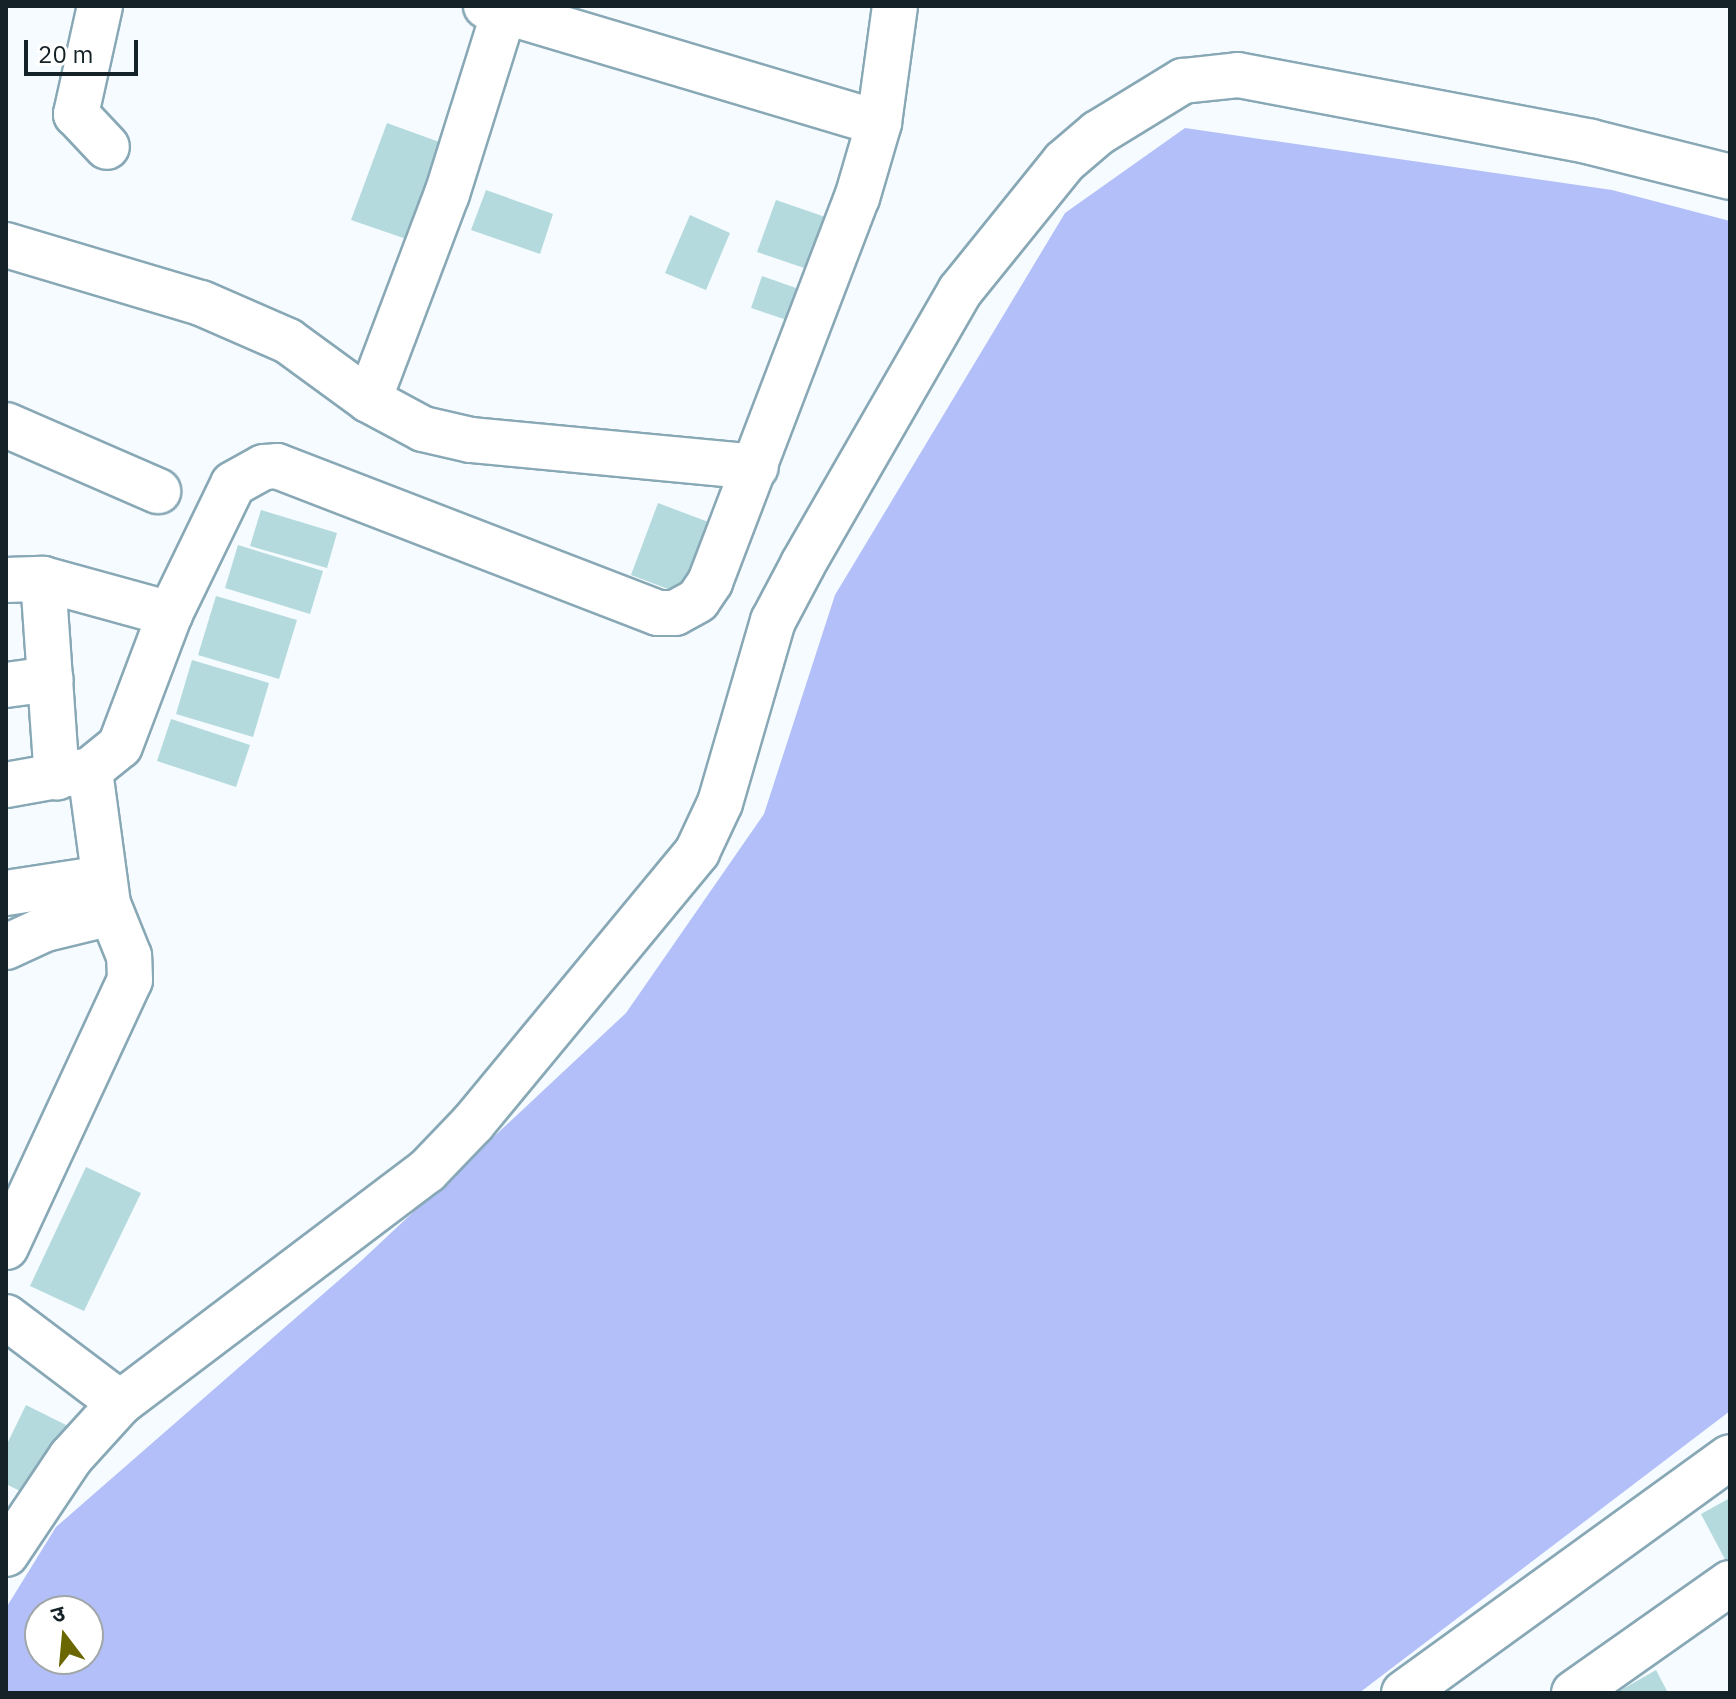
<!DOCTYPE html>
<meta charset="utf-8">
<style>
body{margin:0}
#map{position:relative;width:1736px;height:1699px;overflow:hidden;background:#f5fbfe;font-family:"IBM Plex Sans","Noto Sans Devanagari",sans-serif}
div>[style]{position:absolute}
.water>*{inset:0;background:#b2bff9}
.building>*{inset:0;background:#b4dade}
.roads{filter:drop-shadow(2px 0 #88a8b6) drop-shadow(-2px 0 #88a8b6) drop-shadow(0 2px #88a8b6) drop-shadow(0 -2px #88a8b6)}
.minor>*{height:44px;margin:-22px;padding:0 22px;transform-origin:22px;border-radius:22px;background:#fff}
span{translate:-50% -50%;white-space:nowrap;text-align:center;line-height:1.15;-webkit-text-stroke:6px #fff;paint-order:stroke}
.frame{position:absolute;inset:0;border:8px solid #152227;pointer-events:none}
.north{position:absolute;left:24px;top:1595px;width:80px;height:80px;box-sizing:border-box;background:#fff;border:2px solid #a1a7a9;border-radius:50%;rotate:344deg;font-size:22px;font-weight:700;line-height:32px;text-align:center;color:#152227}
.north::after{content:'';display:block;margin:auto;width:28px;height:36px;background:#6a6600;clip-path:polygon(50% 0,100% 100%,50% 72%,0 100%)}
.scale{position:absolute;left:24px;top:40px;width:114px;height:36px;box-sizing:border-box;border:4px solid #152227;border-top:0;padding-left:10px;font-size:24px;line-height:28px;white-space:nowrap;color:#152227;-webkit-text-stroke:6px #fff;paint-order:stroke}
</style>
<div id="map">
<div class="water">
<i style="clip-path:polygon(evenodd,1185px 128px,1612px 190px,1730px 221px,1730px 1411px,1359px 1693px,6px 1693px,6px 1608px,56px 1527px,361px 1261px,626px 1013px,764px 814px,835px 595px,1065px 213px,1185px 128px,40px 1611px,88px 1611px,88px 1659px,40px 1659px,40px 1611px)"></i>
</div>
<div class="building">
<i style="clip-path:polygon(387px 123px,453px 147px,418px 243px,351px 220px)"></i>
<i style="clip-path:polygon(486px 190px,553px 214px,540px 254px,471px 230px)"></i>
<i style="clip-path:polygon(776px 200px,834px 220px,816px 272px,757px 252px)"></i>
<i style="clip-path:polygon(690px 215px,730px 233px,706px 290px,665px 273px)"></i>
<i style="clip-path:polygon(762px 276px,816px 295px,805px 326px,751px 308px)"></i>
<i style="clip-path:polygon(658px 503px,719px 526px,692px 598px,631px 575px)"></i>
<i style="clip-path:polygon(261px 510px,337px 533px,327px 568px,250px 546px)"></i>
<i style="clip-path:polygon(238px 545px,323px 571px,310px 614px,225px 588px)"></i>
<i style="clip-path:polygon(216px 596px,297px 620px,279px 679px,198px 655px)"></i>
<i style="clip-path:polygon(192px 660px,269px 683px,253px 737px,176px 714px)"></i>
<i style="clip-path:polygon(171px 719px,250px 745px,236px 787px,157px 761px)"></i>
<i style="clip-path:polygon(86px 1167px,141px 1193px,84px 1311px,30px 1286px)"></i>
<i style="clip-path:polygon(26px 1405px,68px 1426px,32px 1497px,6px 1484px,6px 1446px)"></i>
<i style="clip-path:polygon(1730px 1498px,1730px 1563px,1728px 1565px,1701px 1514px)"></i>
<i style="clip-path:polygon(1656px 1670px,1668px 1693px,1616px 1693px)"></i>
</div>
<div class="roads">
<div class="minor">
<i style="left:100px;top:6px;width:111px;rotate:102.5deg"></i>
<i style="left:76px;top:114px;width:45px;rotate:46.8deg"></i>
<i style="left:486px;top:6px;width:410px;rotate:16.6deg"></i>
<i style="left:6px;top:245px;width:203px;rotate:16.6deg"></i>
<i style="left:201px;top:303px;width:95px;rotate:23.6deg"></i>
<i style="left:288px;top:341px;width:100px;rotate:36.1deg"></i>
<i style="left:369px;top:400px;width:61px;rotate:28.2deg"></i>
<i style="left:423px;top:429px;width:49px;rotate:12.9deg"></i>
<i style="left:471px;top:440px;width:286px;rotate:5.4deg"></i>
<i style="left:369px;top:400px;width:220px;rotate:-69.3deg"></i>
<i style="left:447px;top:194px;width:197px;rotate:-72.6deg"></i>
<i style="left:6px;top:425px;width:166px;rotate:23.5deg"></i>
<i style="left:43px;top:579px;width:199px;rotate:86deg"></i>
<i style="left:6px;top:580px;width:37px;rotate:-2deg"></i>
<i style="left:43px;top:579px;width:132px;rotate:15.4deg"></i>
<i style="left:6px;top:685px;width:45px;rotate:-7.6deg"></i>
<i style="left:6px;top:785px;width:85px;rotate:-10.1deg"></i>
<i style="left:90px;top:770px;width:38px;rotate:-39deg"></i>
<i style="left:120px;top:746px;width:141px;rotate:-69.3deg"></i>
<i style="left:170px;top:614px;width:144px;rotate:-64.1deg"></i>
<i style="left:233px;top:484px;width:35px;rotate:-29deg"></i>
<i style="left:264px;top:467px;width:13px;rotate:-4deg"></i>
<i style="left:277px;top:466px;width:408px;rotate:21.1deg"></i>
<i style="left:658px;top:613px;width:17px"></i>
<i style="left:675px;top:613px;width:26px;rotate:-29deg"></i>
<i style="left:698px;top:600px;width:22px;rotate:-56deg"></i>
<i style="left:710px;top:582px;width:411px;rotate:-69.1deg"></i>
<i style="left:857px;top:198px;width:78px;rotate:-73.7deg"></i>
<i style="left:879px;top:123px;width:118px;rotate:-82.2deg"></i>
<i style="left:6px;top:893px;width:99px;rotate:-8.7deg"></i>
<i style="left:6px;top:947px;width:43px;rotate:-24.8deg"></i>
<i style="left:45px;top:929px;width:68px;rotate:-13.6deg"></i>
<i style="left:6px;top:1247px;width:294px;rotate:-65.1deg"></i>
<i style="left:130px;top:980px;width:24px;rotate:-92deg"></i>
<i style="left:129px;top:956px;width:56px;rotate:-112deg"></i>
<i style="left:108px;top:904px;width:135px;rotate:-97.7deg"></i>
<i style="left:6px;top:1317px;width:143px;rotate:37deg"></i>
<i style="left:6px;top:1554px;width:117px;rotate:-56.2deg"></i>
<i style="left:71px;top:1457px;width:73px;rotate:-47.8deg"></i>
<i style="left:120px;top:1403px;width:385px;rotate:-37.1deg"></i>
<i style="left:427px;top:1171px;width:66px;rotate:-46.2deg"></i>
<i style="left:473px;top:1123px;width:352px;rotate:-50.4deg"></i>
<i style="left:697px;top:852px;width:54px;rotate:-64.9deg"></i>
<i style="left:720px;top:803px;width:190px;rotate:-73.8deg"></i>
<i style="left:773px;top:621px;width:64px;rotate:-62.2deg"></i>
<i style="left:803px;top:564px;width:315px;rotate:-60.1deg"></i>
<i style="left:960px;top:291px;width:166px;rotate:-51.1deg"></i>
<i style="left:1064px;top:162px;width:45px;rotate:-40.5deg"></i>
<i style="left:1098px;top:133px;width:100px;rotate:-31.5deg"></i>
<i style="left:1183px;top:81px;width:55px;rotate:-6.2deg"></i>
<i style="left:1238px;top:75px;width:359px;rotate:10.7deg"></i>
<i style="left:1591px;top:142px;width:143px;rotate:14.1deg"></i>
<i style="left:1404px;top:1693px;width:402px;rotate:-35.9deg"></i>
<i style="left:1574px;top:1693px;width:191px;rotate:-35.2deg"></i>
</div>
</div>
<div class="frame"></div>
<div class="north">उ</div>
<div class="scale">20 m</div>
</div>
